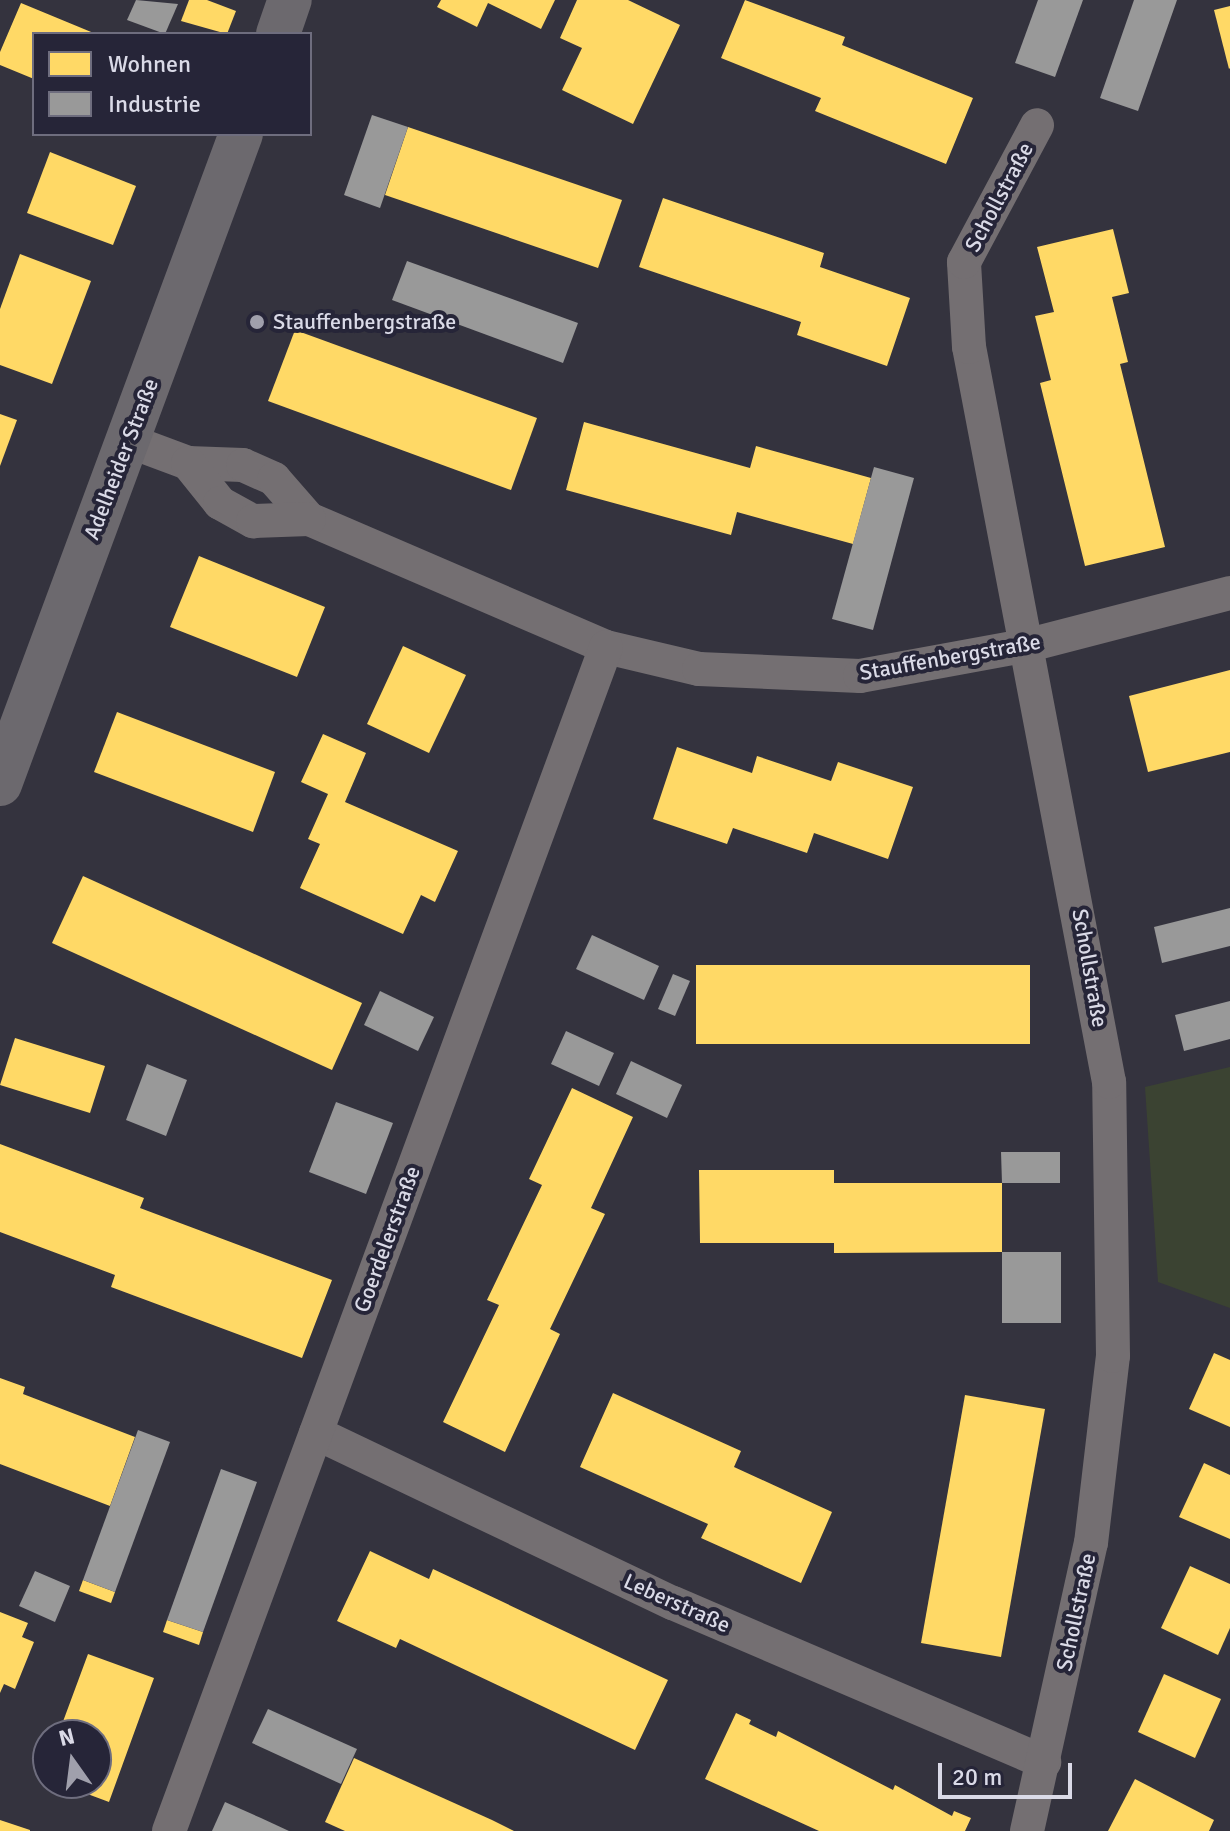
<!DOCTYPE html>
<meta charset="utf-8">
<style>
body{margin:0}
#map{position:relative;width:1230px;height:1831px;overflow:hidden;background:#34333e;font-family:Signika,sans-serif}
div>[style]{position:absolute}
.green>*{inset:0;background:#3b4332}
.homes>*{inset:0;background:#ffd966}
.industry>*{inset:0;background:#999}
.minor>*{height:34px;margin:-17px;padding:0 17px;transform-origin:17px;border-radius:17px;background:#746f72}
.secondary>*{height:44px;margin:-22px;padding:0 22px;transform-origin:22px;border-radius:22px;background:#6c696e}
.dots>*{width:22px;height:22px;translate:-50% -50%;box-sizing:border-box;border:4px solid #262538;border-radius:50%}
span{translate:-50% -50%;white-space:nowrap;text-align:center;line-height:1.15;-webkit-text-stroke:8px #262538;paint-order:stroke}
.street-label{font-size:22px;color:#dadae7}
.poi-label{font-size:22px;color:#dadae7}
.left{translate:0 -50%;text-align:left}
.legend{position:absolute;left:32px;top:32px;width:280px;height:104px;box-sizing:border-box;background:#262538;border:2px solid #6e6d7e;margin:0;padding:10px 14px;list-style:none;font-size:24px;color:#dadae7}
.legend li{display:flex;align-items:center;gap:16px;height:40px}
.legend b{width:40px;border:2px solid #6e6d7e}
.north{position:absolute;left:32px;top:1719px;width:80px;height:80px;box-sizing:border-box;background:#262538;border:2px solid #6e6d7e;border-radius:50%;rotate:346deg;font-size:22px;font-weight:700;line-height:32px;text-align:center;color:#dadae7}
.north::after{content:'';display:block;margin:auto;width:28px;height:36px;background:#a0a0ac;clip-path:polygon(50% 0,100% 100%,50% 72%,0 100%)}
.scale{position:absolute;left:938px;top:1763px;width:134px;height:36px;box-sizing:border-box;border:4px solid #dadae7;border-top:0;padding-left:10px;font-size:24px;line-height:28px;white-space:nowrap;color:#dadae7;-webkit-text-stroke:6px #262538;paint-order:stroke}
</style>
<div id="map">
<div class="green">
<i style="clip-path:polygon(1230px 1067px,1230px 1308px,1158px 1282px,1145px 1087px)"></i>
</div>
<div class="homes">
<i style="clip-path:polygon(189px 0,207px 0,236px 11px,227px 34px,181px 21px)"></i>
<i style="clip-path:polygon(441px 0,555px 0,541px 29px,488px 3px,477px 27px,437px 7px)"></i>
<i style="clip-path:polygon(577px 0,628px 0,680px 25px,633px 124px,562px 90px,582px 48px,560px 38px)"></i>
<i style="clip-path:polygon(745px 0,845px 37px,842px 45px,973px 98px,946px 164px,815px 111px,821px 98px,721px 58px)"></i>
<i style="clip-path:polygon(21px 3px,96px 34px,34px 34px,34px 79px,0 65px,0 52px)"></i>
<i style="clip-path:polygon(1230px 6px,1230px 68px,1229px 69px,1214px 10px)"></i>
<i style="clip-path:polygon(408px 127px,622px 200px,598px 268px,385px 195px)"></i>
<i style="clip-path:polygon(50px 152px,136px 186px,113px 245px,27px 213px)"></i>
<i style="clip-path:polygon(663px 198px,824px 253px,820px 267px,910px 298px,887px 366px,797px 335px,801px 322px,639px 267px)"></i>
<i style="clip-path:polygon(1113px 229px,1129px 293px,1112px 297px,1128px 362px,1120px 364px,1165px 547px,1085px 566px,1040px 383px,1051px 380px,1035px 316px,1054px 312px,1037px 247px)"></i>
<i style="clip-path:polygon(20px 254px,91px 281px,52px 384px,0 365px,0 309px)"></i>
<i style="clip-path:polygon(295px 330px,537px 418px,511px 490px,268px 401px)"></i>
<i style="clip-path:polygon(0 414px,17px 420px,0 466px)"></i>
<i style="clip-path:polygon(584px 422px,750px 468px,756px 446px,871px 478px,853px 544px,737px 512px,731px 535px,566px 490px)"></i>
<i style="clip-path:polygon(199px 556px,325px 607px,297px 677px,170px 627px)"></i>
<i style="clip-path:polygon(403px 646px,466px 675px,429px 753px,367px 724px)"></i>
<i style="clip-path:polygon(1230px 670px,1230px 752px,1148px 772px,1129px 696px)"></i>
<i style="clip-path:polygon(117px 712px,275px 772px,253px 832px,94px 772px)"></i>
<i style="clip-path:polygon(323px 734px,366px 753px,345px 802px,458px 851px,435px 902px,421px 895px,403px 934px,300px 888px,320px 844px,308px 839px,328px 794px,301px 782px)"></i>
<i style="clip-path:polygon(677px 747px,752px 773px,757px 756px,831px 781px,838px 762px,913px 787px,888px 859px,814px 833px,807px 853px,733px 828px,727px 844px,653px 819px)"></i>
<i style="clip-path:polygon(83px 876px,362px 1003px,332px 1070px,52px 943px)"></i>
<i style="clip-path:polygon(696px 965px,1030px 965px,1030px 1044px,696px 1044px)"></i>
<i style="clip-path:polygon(15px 1038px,105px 1066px,90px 1113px,0 1085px)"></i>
<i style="clip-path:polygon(572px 1088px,633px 1117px,591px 1208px,605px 1214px,550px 1329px,560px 1334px,505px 1452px,443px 1422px,499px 1305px,487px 1300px,542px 1185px,529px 1179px)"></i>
<i style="clip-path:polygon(0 1144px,144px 1198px,140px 1208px,332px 1280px,302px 1358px,111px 1287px,115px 1275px,0 1232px)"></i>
<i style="clip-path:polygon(699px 1170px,834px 1170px,834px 1183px,1002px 1183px,1002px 1252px,834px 1253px,834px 1243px,700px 1243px)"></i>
<i style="clip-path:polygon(1214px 1353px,1230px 1360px,1230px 1427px,1189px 1409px)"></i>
<i style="clip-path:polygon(0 1378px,25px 1387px,23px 1394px,135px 1437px,110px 1506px,0 1464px)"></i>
<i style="clip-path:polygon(613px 1393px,741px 1451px,734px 1467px,832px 1512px,801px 1583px,701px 1538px,708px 1524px,580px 1467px)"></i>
<i style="clip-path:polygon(965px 1395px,1045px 1409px,1001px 1657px,921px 1643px)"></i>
<i style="clip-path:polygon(1204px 1463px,1230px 1475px,1230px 1539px,1179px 1517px)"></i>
<i style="clip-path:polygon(370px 1551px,429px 1579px,433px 1569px,668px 1680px,635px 1750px,400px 1639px,396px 1648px,337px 1621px)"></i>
<i style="clip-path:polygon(1190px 1566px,1230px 1584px,1230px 1628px,1218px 1655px,1161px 1628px)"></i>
<i style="clip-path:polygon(83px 1580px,115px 1592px,111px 1603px,79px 1591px)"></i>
<i style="clip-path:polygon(0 1612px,28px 1623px,22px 1637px,34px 1642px,15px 1689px,4px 1684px,0 1693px)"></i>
<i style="clip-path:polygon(167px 1620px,203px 1632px,199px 1645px,163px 1632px)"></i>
<i style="clip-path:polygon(88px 1654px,154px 1678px,109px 1802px,58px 1783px,96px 1783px,96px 1735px,58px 1735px)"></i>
<i style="clip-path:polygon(1164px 1674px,1221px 1699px,1195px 1758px,1138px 1732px)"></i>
<i style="clip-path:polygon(736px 1713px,751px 1720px,749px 1724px,776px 1737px,778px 1731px,893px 1790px,895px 1785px,952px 1816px,954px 1811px,971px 1818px,965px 1831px,819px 1831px,705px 1779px)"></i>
<i style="clip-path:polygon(354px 1758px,492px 1820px,514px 1831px,345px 1831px,325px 1822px)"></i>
<i style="clip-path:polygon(1135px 1779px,1214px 1820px,1209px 1831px,1108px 1831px)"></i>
<i style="clip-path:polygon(0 1820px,30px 1830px,30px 1831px,0 1831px)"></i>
</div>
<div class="industry">
<i style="clip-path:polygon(136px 0,178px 4px,165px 34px,127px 20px)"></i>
<i style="clip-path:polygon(1038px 0,1083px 0,1055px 77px,1015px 63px)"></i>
<i style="clip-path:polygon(1134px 0,1177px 0,1138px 111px,1100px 98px)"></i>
<i style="clip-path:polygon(372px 115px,408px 127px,380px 208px,344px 195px)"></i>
<i style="clip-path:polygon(407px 261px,578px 323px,563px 363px,392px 300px)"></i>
<i style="clip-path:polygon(874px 467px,914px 478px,873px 630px,832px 619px)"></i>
<i style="clip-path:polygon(1230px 908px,1230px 946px,1162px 963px,1154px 927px)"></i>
<i style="clip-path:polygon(592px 935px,659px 966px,644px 1000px,576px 969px)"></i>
<i style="clip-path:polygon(673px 974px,690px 981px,675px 1016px,658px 1009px)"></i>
<i style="clip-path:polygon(380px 991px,434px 1017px,418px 1051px,364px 1025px)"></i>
<i style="clip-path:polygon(1230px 1001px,1230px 1039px,1184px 1051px,1175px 1015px)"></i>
<i style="clip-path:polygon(566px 1031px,614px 1053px,599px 1086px,551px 1064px)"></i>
<i style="clip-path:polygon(631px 1061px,682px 1085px,667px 1118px,616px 1094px)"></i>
<i style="clip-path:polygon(147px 1064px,187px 1080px,166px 1136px,126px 1120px)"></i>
<i style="clip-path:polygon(336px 1102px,393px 1123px,366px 1194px,309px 1172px)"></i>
<i style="clip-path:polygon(1001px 1152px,1060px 1152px,1060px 1183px,1002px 1183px)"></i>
<i style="clip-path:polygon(1002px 1252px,1061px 1252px,1061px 1323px,1002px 1323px)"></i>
<i style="clip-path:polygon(138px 1430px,170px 1442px,115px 1592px,83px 1580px)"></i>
<i style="clip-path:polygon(221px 1469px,257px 1482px,203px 1632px,167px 1620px)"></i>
<i style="clip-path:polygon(35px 1571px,70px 1586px,55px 1622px,19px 1606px)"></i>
<i style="clip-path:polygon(268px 1709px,357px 1749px,341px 1784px,252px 1743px)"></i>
<i style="clip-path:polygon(225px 1802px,261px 1818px,289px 1831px,212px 1831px)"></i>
</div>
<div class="minor">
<i style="left:129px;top:441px;width:63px;rotate:20.4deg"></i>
<i style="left:188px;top:463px;width:55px;rotate:2.1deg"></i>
<i style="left:243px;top:465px;width:34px;rotate:24deg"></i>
<i style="left:274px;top:479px;width:53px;rotate:48.8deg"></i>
<i style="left:309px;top:519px;width:323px;rotate:23.3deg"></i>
<i style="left:606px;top:647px;width:96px;rotate:13.3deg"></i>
<i style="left:699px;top:669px;width:161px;rotate:2.5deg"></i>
<i style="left:860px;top:676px;width:172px;rotate:-10.4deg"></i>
<i style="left:1029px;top:645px;width:208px;rotate:-14.5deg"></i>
<i style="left:188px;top:463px;width:51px;rotate:51.3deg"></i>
<i style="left:220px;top:503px;width:38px;rotate:29deg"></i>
<i style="left:253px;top:521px;width:56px;rotate:-2deg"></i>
<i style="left:316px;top:1433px;width:395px;rotate:25.5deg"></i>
<i style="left:673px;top:1603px;width:404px;rotate:23.2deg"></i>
<i style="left:169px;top:1831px;width:1262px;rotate:-69.74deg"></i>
<i style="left:1027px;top:1831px;width:295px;rotate:-77.5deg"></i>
<i style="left:1091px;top:1543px;width:188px;rotate:-83.3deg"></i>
<i style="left:1113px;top:1356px;width:274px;rotate:-90.8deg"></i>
<i style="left:1109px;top:1082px;width:748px;rotate:-100.78deg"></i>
<i style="left:969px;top:347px;width:85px;rotate:-93.4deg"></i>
<i style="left:964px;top:262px;width:155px;rotate:-61.9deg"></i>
</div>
<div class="secondary">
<i style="left:278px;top:34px;width:36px;rotate:-71deg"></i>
<i style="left:0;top:784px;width:693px;rotate:-69.66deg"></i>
</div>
<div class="dots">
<i style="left:257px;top:322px;background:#a0a0ac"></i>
</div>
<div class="street-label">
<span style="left:999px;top:197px;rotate:-62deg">Schollstraße</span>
<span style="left:121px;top:459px;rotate:-69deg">Adelheider Straße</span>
<span style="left:950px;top:657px;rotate:-10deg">Stauffenbergstraße</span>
<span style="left:1090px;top:968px;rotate:80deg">Schollstraße</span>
<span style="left:387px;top:1239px;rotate:-70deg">Goerdelerstraße</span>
<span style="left:677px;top:1603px;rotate:24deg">Leberstraße</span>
<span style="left:1076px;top:1612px;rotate:-78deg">Schollstraße</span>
</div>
<div class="poi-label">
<span class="left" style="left:273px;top:322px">Stauffenbergstraße</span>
</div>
<ul class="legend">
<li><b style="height:22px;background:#ffd966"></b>Wohnen</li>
<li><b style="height:22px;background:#999"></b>Industrie</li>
</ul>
<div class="north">N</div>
<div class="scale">20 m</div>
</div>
